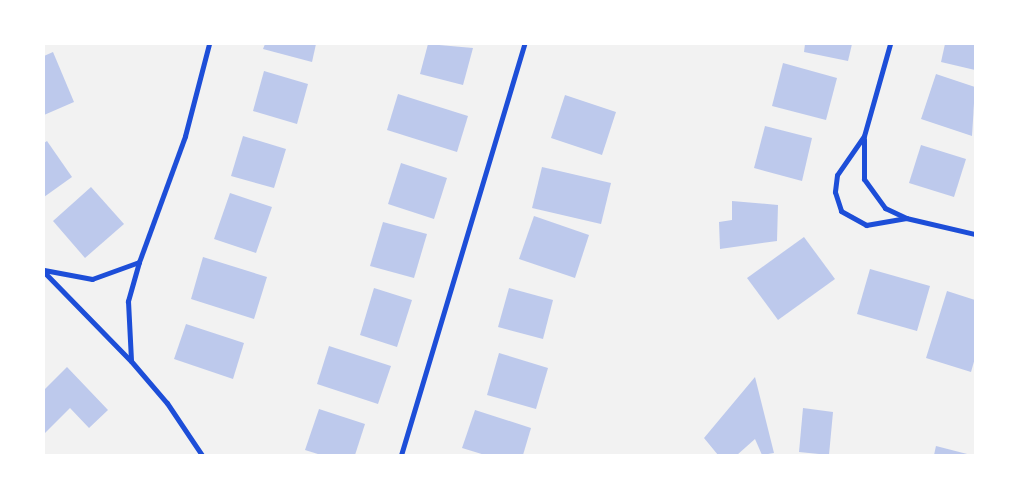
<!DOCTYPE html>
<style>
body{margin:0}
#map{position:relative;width:1019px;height:499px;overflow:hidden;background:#f2f2f2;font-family:Lato,sans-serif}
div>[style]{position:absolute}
.building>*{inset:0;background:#bdc9ec}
.minor>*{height:5px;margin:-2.5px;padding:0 2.5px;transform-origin:2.5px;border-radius:2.5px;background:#1d4ed8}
span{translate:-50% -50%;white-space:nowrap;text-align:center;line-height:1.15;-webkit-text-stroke:5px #fff;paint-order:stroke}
.frame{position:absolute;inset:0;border:45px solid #fff;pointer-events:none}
</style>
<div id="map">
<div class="building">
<i style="clip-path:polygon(265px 44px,316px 44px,312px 62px,263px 49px)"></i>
<i style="clip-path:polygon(428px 44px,473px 48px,463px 85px,420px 74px)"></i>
<i style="clip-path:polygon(805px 44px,852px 44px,848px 61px,804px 52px)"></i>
<i style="clip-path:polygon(945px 44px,975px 44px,975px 70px,941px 62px)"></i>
<i style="clip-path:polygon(53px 52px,74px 102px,44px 115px,44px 56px)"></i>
<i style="clip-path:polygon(783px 63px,837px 78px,826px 120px,772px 106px)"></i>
<i style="clip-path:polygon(264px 71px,308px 84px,297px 124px,253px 111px)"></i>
<i style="clip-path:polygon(936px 74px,975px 87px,972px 136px,921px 119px)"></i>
<i style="clip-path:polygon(398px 94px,468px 116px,457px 152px,387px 130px)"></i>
<i style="clip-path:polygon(565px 95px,616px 112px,602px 155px,551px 138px)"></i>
<i style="clip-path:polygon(765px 126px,812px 138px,802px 181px,754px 168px)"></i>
<i style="clip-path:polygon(243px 136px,286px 149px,274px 188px,231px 176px)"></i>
<i style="clip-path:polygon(47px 141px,72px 177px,44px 197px,44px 143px)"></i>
<i style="clip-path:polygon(921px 145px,966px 159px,954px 197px,909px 183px)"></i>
<i style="clip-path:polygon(401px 163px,447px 178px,434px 219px,388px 204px)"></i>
<i style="clip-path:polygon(542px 167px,611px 183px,601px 224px,532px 208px)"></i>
<i style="clip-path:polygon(91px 187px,124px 224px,85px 258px,53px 221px)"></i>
<i style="clip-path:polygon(230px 193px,272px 207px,256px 253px,214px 239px)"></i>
<i style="clip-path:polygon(732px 201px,778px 205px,777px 241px,720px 249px,719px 222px,732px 220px)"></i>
<i style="clip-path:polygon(534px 216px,589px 235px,575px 278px,519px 259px)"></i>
<i style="clip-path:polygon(383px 222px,427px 234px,414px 278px,370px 266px)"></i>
<i style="clip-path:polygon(804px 237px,835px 279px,778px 320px,747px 278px)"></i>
<i style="clip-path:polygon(203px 257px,267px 277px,254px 319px,191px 299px)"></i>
<i style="clip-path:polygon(870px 269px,930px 286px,917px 331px,857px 314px)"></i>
<i style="clip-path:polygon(374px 288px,412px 300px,397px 347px,360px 335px)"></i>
<i style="clip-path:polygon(509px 288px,553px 300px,543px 339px,498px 327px)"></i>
<i style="clip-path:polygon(947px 291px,975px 300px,975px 358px,971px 372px,926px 358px)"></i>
<i style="clip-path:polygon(186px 324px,244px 343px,233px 379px,174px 359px)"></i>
<i style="clip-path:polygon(329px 346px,391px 366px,378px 404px,317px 384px)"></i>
<i style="clip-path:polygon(499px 353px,548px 368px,536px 409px,487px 395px)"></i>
<i style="clip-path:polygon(67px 367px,108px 410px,89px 428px,70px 408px,44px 434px,44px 390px)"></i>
<i style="clip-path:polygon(755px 377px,774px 453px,762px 455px,755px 439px,737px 455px,718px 455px,704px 438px)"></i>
<i style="clip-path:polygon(803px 408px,833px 412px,829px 455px,799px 452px)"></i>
<i style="clip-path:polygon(319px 409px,365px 424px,355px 455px,321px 455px,305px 450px)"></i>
<i style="clip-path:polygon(475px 410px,531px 428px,523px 455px,485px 455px,462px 448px)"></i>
<i style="clip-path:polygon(936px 446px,971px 455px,934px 455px)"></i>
</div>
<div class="minor">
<i style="left:890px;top:44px;width:96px;rotate:105.8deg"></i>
<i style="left:864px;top:136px;width:47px;rotate:124.7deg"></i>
<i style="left:837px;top:175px;width:17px;rotate:97deg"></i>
<i style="left:835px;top:192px;width:20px;rotate:72deg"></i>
<i style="left:841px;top:211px;width:29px;rotate:29deg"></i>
<i style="left:866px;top:225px;width:41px;rotate:-9.9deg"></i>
<i style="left:864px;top:139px;width:40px;rotate:90deg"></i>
<i style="left:864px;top:179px;width:36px;rotate:54deg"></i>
<i style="left:885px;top:208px;width:23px;rotate:25deg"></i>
<i style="left:906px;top:218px;width:71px;rotate:13.1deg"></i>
<i style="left:139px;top:262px;width:134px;rotate:-69.9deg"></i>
<i style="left:185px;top:136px;width:95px;rotate:-75.4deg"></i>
<i style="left:44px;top:270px;width:49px;rotate:10.6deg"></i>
<i style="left:92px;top:279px;width:50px;rotate:-19.9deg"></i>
<i style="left:139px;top:262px;width:41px;rotate:105.8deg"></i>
<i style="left:128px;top:301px;width:59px;rotate:87.1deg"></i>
<i style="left:44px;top:272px;width:124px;rotate:45.7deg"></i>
<i style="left:131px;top:361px;width:55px;rotate:49.4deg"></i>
<i style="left:167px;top:403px;width:63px;rotate:56.1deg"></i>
<i style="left:401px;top:455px;width:429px;rotate:-73.3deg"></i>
</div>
<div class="frame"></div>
</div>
